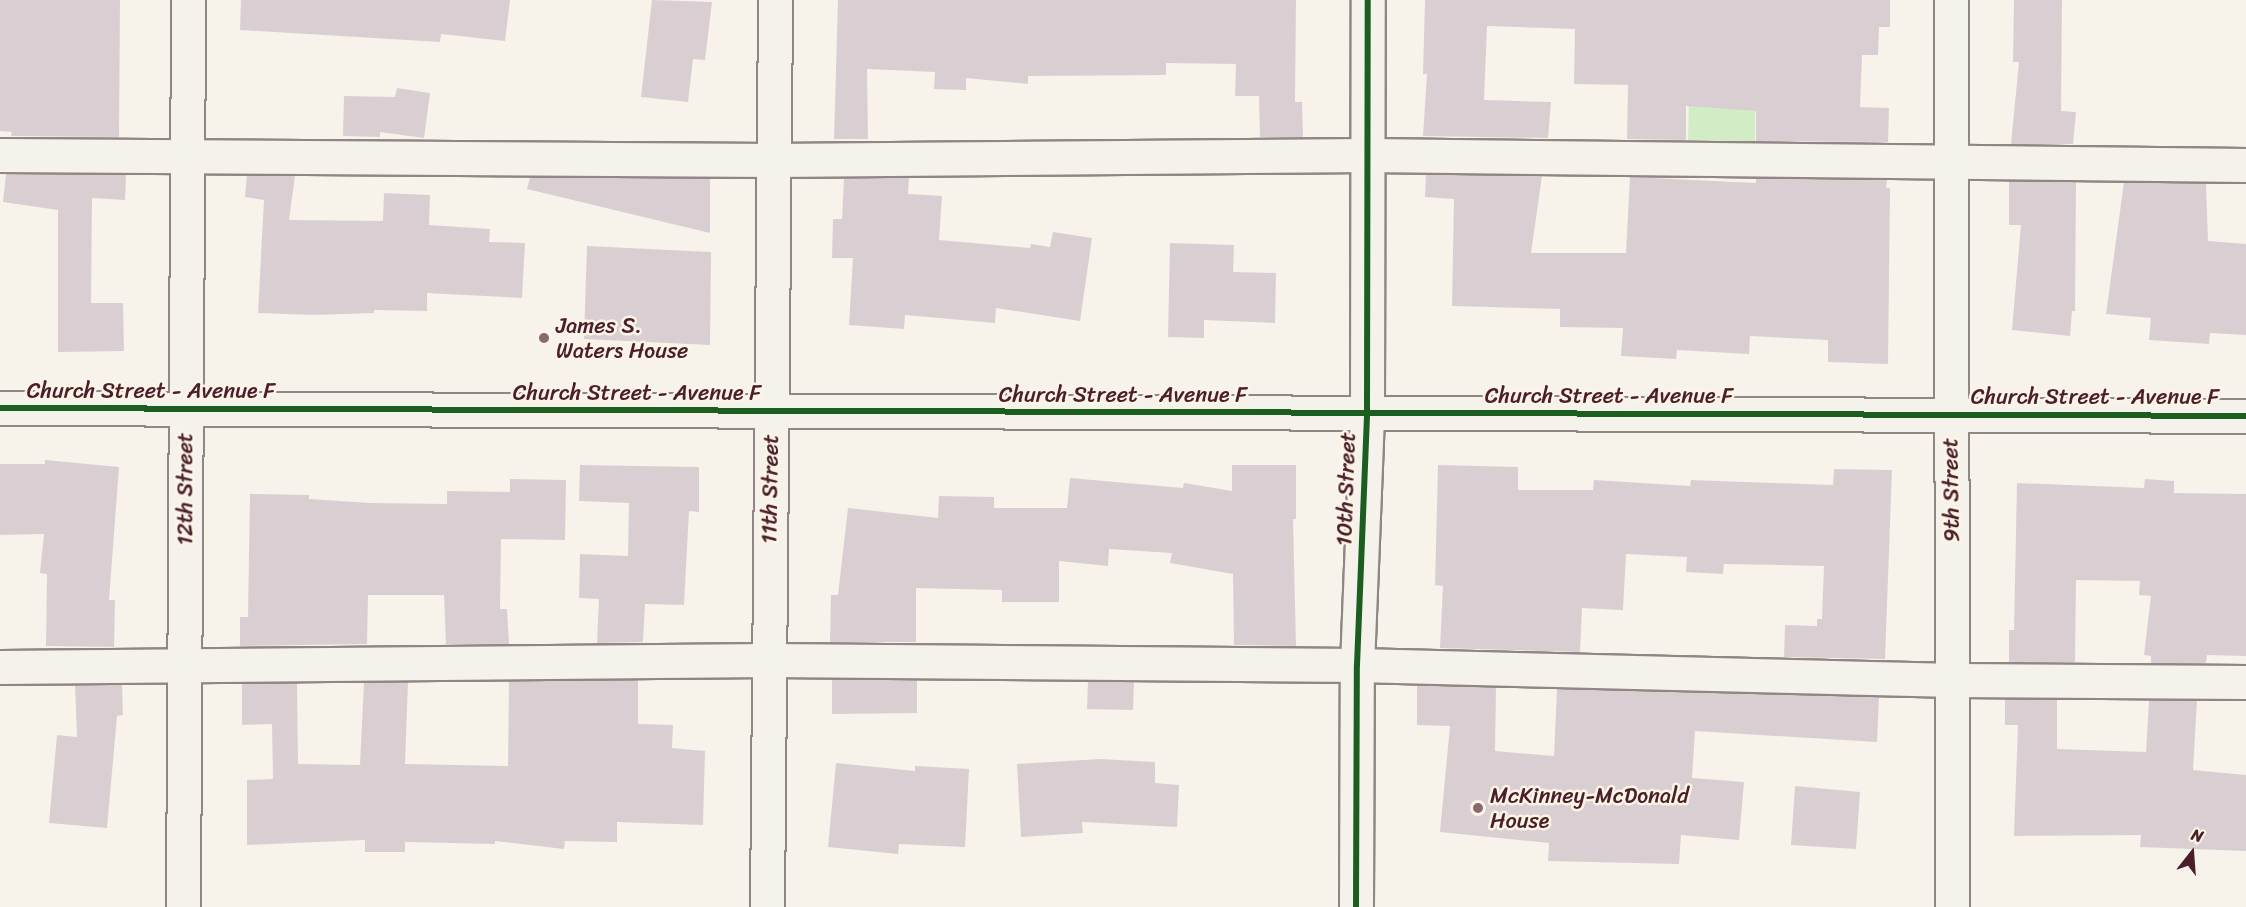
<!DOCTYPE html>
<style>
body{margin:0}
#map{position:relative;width:2246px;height:907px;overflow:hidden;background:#f7f3ea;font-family:Sriracha,sans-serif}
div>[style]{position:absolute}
.green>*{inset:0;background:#d2ecc5}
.building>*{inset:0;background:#d9cfd3}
.roads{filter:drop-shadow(2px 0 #908684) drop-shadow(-2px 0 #908684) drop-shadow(0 2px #908684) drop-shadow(0 -2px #908684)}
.minor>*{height:33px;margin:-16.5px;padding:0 16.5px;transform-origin:16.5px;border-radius:16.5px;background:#f5f2ec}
.cycleway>*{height:6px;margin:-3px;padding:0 3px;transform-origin:3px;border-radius:3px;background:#1b5e20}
.dots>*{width:16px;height:16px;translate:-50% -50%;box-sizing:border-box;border:3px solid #fcf5e5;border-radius:50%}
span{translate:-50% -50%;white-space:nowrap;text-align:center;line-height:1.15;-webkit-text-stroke:5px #fcf5e5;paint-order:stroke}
.poi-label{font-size:22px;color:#4a1f2b}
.left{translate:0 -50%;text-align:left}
.street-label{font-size:22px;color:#4a1f2b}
.north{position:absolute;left:2162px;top:823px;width:60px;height:60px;-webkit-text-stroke:4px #fcf5e5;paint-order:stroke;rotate:17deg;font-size:16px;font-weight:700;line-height:24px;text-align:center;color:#4a1f2b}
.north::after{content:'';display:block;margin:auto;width:21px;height:27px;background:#4a1f2b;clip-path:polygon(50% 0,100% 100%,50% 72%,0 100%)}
</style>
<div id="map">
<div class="green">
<i style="clip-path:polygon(1755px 0,1755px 142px,1688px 142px,1689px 97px)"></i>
</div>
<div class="building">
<i style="clip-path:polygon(0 0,120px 0,119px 137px,11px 136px,12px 132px,0 131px)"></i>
<i style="clip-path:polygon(241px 0,510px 0,505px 41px,441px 34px,440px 42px,240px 30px)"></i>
<i style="clip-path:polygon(652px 0,712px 2px,705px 60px,693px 59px,688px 102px,641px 97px)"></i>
<i style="clip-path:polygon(838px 0,1296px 0,1295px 102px,1302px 102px,1303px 137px,1260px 137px,1259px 96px,1235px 96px,1236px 64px,1166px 63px,1166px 75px,1028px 76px,1028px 84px,966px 78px,966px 90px,934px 89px,935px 72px,867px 69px,868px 139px,834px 139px)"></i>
<i style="clip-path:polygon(1425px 0,1890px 0,1890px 27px,1879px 27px,1878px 55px,1862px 55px,1860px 107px,1889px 108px,1888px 142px,1756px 141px,1756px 111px,1686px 106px,1686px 140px,1627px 139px,1628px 85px,1574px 84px,1575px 29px,1487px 26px,1484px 100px,1551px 102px,1548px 138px,1423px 136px,1427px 74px,1423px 74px)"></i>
<i style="clip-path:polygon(2014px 0,2062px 0,2061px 111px,2076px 112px,2073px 144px,2011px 144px,2019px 62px,2013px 62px)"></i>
<i style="clip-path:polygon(397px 88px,430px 93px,424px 138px,380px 132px,380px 137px,343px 136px,344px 96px,395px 97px)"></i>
<i style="clip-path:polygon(6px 174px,126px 175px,125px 200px,92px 198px,91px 303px,123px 303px,124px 351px,58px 352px,58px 210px,3px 202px)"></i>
<i style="clip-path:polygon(1426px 174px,1542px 176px,1531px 253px,1626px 253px,1630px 177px,1756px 183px,1756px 178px,1887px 180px,1886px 188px,1890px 188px,1888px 364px,1828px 362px,1828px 340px,1750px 336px,1749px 354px,1677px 350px,1676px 359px,1621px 356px,1623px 328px,1560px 327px,1560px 309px,1452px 306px,1454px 199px,1425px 197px)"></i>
<i style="clip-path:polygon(247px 175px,295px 176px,289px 220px,383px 221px,384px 193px,430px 195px,429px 225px,490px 229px,489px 242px,525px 243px,522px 298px,427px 293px,427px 311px,374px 310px,374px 313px,313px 315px,258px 313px,264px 200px,245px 197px)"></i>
<i style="clip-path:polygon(530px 177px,710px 178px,710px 233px,527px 189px)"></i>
<i style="clip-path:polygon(844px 178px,909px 178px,908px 194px,942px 196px,939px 240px,1030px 248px,1031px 244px,1050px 247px,1053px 232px,1092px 238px,1080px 321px,996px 308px,995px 323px,905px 315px,904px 329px,849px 325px,853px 258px,832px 258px,833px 219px,842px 219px)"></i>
<i style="clip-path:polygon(2009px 181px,2076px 182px,2075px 311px,2072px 311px,2070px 336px,2012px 330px,2021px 225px,2009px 225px)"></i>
<i style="clip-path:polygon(2124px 182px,2206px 183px,2208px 241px,2246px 244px,2246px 335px,2210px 333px,2209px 344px,2149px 340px,2151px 318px,2106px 314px)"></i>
<i style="clip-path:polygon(1170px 243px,1234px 245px,1233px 272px,1276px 273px,1275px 323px,1204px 320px,1204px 338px,1168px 337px)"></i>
<i style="clip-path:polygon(587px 246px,711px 252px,710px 345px,584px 339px)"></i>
<i style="clip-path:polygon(45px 460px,119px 467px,109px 600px,115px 600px,114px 647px,46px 646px,47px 574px,40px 573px,44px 534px,0 535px,0 464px,45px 464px)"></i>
<i style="clip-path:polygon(580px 465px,699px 467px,699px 512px,689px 511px,684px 605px,645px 604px,643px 642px,597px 643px,599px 599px,579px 598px,580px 554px,628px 556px,629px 503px,579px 501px)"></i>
<i style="clip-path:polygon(1232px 465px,1296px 465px,1296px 519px,1293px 519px,1296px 646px,1234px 645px,1233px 574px,1170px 563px,1172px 553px,1109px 549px,1108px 566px,1059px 561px,1059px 602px,1002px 602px,1002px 590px,916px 588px,916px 642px,830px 642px,831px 595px,838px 595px,848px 508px,938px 518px,939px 496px,994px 497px,994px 508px,1067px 508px,1070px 478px,1183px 488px,1184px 483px,1232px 491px)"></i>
<i style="clip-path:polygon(1438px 465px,1518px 467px,1518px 490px,1593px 490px,1594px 480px,1690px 486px,1691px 480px,1833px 485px,1834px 469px,1892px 470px,1885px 659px,1784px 657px,1785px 625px,1817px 626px,1817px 619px,1822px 619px,1824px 566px,1724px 564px,1723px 574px,1686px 572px,1687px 557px,1626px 554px,1623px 610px,1582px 608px,1580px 652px,1440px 648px,1443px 586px,1435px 585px)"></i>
<i style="clip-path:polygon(510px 479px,566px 480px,565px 540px,501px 539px,500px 609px,507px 609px,509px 644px,446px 644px,444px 595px,368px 595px,367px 644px,240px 646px,240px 617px,248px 617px,250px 494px,309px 495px,309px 499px,370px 503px,447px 504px,447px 491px,510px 492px)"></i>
<i style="clip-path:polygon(2145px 479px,2174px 481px,2174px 493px,2246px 494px,2246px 656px,2207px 655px,2206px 663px,2151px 663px,2151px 656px,2144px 655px,2151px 596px,2139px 595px,2140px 581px,2076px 580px,2075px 662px,2009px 662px,2009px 630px,2014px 630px,2017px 483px,2144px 488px)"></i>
<i style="clip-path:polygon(832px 679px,917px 680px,917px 713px,832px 714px)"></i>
<i style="clip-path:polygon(638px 680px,638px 724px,673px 725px,672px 748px,705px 751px,703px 825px,617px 822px,617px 842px,565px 841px,564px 849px,495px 841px,495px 844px,405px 842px,405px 852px,365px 852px,365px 840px,247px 845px,247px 780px,273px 779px,272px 724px,242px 725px,242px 684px,297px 683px,298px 764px,360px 765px,364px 682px,408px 682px,405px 764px,508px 766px,509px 681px)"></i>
<i style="clip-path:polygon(1088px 681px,1134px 682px,1133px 710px,1087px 709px)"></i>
<i style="clip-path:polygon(75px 685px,122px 685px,123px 715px,117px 716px,107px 828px,49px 823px,57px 735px,77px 737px)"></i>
<i style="clip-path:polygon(1417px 685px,1496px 687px,1495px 751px,1554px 756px,1557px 689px,1879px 697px,1877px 742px,1695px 731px,1692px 778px,1744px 782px,1739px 840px,1681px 835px,1679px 864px,1548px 861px,1549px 843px,1440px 832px,1450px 726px,1417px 725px)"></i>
<i style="clip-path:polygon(2005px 699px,2057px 699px,2057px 749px,2146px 752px,2149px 700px,2197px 700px,2193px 770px,2246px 775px,2246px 851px,2140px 847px,2141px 835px,2014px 836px,2018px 725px,2005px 725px)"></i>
<i style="clip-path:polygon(1100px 759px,1155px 762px,1155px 783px,1179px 785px,1177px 827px,1082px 822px,1083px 833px,1021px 837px,1017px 764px)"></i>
<i style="clip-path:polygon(836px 763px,915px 771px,915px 766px,969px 769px,965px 847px,899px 844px,898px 854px,828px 847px)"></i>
<i style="clip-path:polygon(1795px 786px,1860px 792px,1856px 849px,1791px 845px)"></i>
</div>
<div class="roads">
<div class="minor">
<i style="left:1951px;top:0;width:907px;rotate:89.94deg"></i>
<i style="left:0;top:155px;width:773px;rotate:0.37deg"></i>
<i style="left:773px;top:160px;width:595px;rotate:-0.48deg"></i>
<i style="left:1368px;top:155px;width:878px;rotate:0.65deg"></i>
<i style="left:0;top:408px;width:2246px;rotate:0.2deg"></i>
<i style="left:0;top:667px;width:769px;rotate:-0.52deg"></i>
<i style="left:769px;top:660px;width:588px;rotate:0.49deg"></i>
<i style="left:1357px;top:665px;width:598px;rotate:1.44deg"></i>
<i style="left:1955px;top:680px;width:291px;rotate:0.4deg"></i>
<i style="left:183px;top:907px;width:907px;rotate:-89.68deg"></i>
<i style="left:767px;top:907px;width:907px;rotate:-89.49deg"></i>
<i style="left:1356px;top:907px;width:242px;rotate:-89.8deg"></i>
<i style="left:1357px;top:665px;width:251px;rotate:-87.7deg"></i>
<i style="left:1367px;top:414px;width:414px;rotate:-89.9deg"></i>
</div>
</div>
<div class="cycleway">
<i style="left:0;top:408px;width:2246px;rotate:0.2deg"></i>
<i style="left:1356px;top:907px;width:242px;rotate:-89.8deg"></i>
<i style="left:1357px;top:665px;width:251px;rotate:-87.7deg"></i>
<i style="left:1367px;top:414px;width:414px;rotate:-89.9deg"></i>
</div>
<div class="dots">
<i style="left:544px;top:338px;background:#87696e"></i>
<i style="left:1478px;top:808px;background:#87696e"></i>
</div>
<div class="poi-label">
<span class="left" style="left:556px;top:338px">James S.<br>Waters House</span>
<span class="left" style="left:1490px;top:808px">McKinney-McDonald<br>House</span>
</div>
<div class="street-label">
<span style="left:151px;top:391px">Church Street - Avenue F</span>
<span style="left:637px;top:393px">Church Street - Avenue F</span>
<span style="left:1123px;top:395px">Church Street - Avenue F</span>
<span style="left:1609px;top:396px">Church Street - Avenue F</span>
<span style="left:2095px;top:397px">Church Street - Avenue F</span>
<span style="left:185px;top:489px;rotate:-90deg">12th Street</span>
<span style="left:770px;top:489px;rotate:-89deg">11th Street</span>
<span style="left:1346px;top:489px;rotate:-88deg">10th Street</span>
<span style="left:1951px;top:490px;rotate:-91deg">9th Street</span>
</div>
<div class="north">N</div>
</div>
